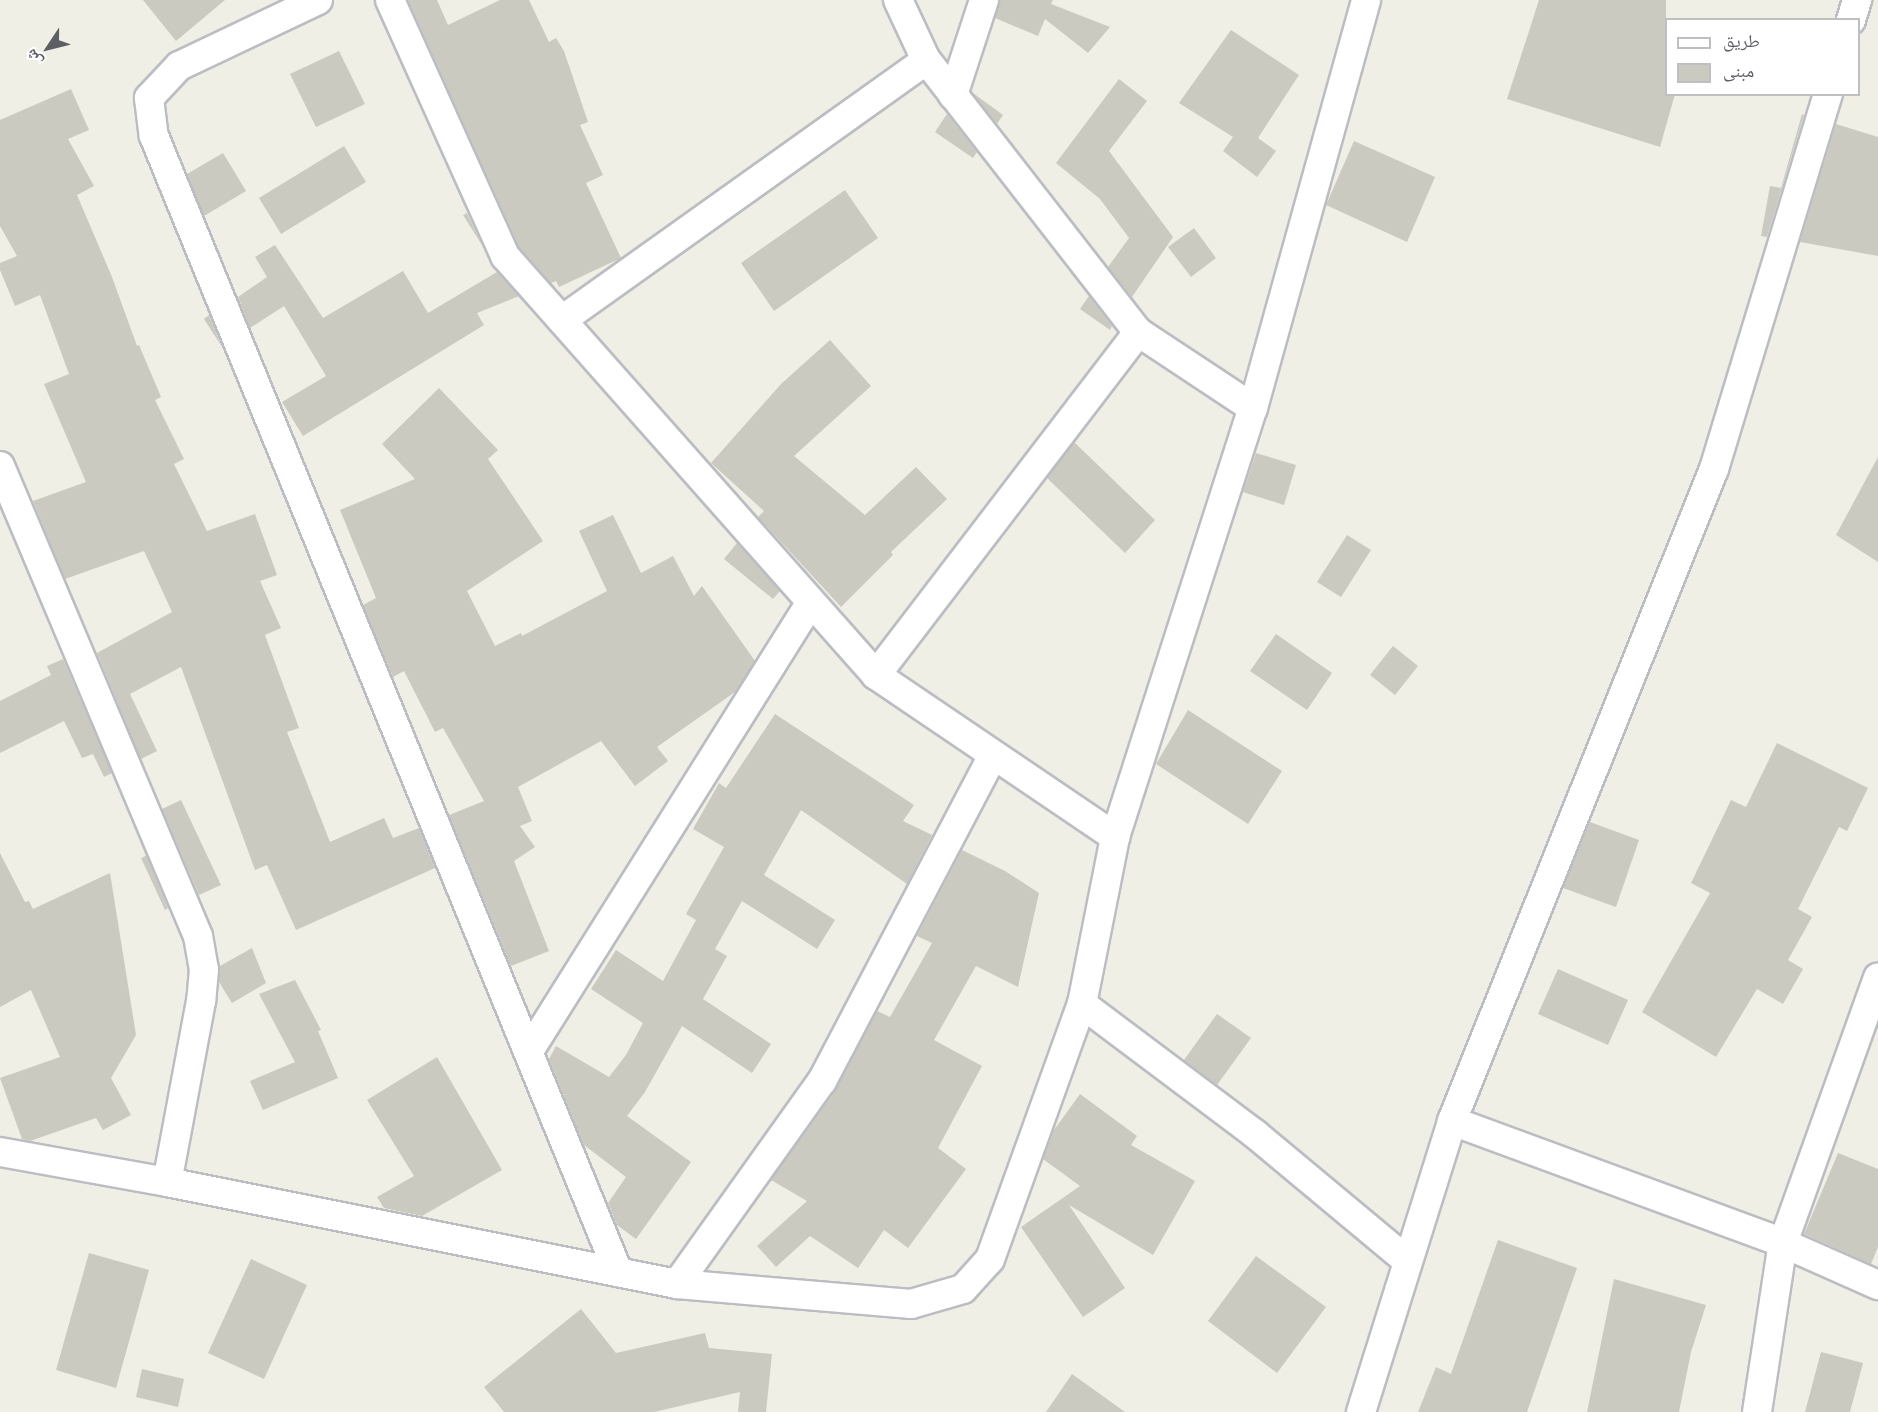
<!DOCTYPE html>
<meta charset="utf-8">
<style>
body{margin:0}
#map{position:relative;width:1878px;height:1412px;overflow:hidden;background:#efefe5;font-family:"Open Sans","Noto Naskh Arabic",sans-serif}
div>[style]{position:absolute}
.building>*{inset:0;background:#cacac1}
.roads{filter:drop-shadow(2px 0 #bcbdc3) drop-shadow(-2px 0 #bcbdc3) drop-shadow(0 2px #bcbdc3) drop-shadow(0 -2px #bcbdc3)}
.street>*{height:28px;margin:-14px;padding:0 14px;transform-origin:14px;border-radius:14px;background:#fff}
span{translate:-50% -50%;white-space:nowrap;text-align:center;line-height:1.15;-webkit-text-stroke:6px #fff;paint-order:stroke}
.legend{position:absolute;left:1665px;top:18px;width:195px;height:78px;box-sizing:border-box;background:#fff;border:2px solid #bebfc1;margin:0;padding:8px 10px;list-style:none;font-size:18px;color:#5d5f65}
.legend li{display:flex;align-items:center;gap:12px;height:30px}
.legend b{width:30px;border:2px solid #bebfc1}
.north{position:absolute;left:18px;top:18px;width:60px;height:60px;-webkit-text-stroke:4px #fff;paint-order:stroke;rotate:235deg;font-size:16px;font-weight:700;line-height:24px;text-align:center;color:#5d5f65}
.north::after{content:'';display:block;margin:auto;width:21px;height:27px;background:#5d5f65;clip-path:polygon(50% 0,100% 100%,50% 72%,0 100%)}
</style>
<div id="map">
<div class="building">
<i style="clip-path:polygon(143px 0,225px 0,176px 41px)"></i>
<i style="clip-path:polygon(408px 0,437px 0,448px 25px,500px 0,529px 0,549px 42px,556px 38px,564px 51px,588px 122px,580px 125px,603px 175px,586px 183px,621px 258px,559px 287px,556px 281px,551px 283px,519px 247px)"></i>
<i style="clip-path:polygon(1000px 0,1053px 0,1051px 4px,1110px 27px,1088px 53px,1045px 19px,1038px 36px,995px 18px)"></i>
<i style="clip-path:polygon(1539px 0,1666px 0,1666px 94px,1675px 94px,1660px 147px,1507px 99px)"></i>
<i style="clip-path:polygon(1231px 30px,1299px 75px,1258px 138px,1276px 151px,1257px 177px,1223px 151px,1233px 137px,1179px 103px)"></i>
<i style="clip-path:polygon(339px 51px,365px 104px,316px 127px,290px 74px)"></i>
<i style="clip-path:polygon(1119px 79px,1147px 101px,1109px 151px,1173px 237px,1132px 297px,1108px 267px,1129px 238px,1100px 199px,1056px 163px)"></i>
<i style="clip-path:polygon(71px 89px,89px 130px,68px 139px,94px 186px,77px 195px,112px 277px,137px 346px,139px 345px,161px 397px,155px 400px,184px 459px,174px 464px,207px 531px,255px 514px,277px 575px,260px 581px,281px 628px,265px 635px,299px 728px,287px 732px,330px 842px,384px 818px,393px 838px,419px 828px,435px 868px,296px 930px,267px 865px,255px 870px,181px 667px,130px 694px,157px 751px,141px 759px,97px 653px,172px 612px,144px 551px,65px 579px,33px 501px,86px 482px,44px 384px,69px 374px,40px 295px,15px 306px,0 270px,0 263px,17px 256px,0 226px,0 120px)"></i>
<i style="clip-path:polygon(973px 93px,1003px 115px,997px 124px)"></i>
<i style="clip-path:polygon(947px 114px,977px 152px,973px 158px,935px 132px)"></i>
<i style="clip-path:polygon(1802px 114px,1804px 115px,1767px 237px,1761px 236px,1770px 186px,1781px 188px)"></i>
<i style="clip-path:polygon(1836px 124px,1878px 137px,1878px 256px,1800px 242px)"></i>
<i style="clip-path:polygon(1354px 141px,1435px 177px,1407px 242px,1326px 205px)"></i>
<i style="clip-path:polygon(344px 146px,366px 182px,281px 234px,259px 198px)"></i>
<i style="clip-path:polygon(223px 153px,246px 191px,204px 216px,187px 174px)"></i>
<i style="clip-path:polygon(845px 190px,878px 238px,774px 311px,741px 263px)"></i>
<i style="clip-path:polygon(467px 213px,482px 245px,463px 215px)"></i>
<i style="clip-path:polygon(1194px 228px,1216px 258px,1191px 277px,1168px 247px)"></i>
<i style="clip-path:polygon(275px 245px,323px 318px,403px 271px,428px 313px,497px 272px,519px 296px,477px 313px,484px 325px,303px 436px,282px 402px,326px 376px,284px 306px,250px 328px,238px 297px,267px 277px,255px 257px)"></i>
<i style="clip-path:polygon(1089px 296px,1112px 326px,1110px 330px,1080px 309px)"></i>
<i style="clip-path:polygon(209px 315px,222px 347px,204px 319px)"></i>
<i style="clip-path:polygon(830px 340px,871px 386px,794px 456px,865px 515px,916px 467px,947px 499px,891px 552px,893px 555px,841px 607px,758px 517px,764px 511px,711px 463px,781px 384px)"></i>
<i style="clip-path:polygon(439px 388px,498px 450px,488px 459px,543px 541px,467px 591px,495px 646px,521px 633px,522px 636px,607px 591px,579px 531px,613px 515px,641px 573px,673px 556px,694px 596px,702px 586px,755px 661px,735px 692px,657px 747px,668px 761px,635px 786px,601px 741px,518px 787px,532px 821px,520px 826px,535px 847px,514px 861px,549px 951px,511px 966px,449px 815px,484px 801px,443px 728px,435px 732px,404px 671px,393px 677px,363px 605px,376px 598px,340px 510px,415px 479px,382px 444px)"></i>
<i style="clip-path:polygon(1074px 442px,1155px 520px,1125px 553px,1047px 478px)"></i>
<i style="clip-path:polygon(1256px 453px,1296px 465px,1284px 505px,1243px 492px)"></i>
<i style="clip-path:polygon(1878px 457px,1878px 562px,1836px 535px)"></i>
<i style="clip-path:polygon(1347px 535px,1371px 550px,1341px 597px,1317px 582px)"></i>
<i style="clip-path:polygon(737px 543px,780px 591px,773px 599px,724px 559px)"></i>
<i style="clip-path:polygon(1276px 634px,1332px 673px,1307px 710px,1250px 671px)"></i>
<i style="clip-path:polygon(1393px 646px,1418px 666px,1395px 695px,1370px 675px)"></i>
<i style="clip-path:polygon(63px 659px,112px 773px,104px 777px,93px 754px,82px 758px,64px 721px,0 753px,0 701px,51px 675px,47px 666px)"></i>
<i style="clip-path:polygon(1188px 710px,1282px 771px,1248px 824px,1156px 764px)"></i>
<i style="clip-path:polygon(775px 714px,914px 805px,903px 821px,932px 835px,907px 884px,801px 810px,764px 875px,835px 920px,817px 949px,742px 901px,715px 949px,727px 956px,703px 999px,771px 1044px,752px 1073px,682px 1026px,645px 1092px,627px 1116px,691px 1162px,636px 1239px,617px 1225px,608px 1203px,626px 1177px,584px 1145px,549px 1059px,556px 1046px,609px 1077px,626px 1055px,643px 1023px,591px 989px,616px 950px,663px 981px,696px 920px,686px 914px,724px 847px,693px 829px,719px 783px,726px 788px)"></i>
<i style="clip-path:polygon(1777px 743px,1868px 788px,1847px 831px,1839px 827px,1798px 909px,1812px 917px,1788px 960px,1803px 969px,1783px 1004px,1757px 989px,1716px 1057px,1642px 1012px,1710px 893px,1691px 883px,1731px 800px,1746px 807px)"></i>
<i style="clip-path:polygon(181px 800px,221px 885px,199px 895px,162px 809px)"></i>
<i style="clip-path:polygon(1590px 822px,1639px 840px,1616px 907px,1563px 888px)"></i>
<i style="clip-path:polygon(133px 823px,168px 908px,165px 910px,141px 858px,146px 856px)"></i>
<i style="clip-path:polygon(962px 850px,1005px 871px,1039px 893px,1018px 987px,976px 966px,934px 1040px,982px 1066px,938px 1148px,966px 1169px,908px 1248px,884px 1230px,858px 1268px,810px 1236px,776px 1267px,757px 1246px,807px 1201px,771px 1180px,836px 1090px,877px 1011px,890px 1017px,932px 943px,917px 936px)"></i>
<i style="clip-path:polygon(0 853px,25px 902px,29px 901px,33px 909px,110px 873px,136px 1035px,111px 1078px,131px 1115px,103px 1130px,96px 1118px,30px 1141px,22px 1139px,0 1078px,60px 1057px,31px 990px,0 1007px)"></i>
<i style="clip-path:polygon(252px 948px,266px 983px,232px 1003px,219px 982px,220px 966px)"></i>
<i style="clip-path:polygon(1558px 969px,1628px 1000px,1608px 1045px,1538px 1014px)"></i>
<i style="clip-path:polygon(295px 980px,321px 1030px,318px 1031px,338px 1078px,263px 1110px,250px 1081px,295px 1062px,259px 994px)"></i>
<i style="clip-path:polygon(1217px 1014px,1251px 1038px,1217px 1085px,1184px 1060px)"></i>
<i style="clip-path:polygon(437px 1057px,502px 1170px,422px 1216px,384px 1208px,377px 1197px,414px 1176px,367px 1100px)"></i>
<i style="clip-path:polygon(1080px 1094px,1137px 1136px,1131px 1145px,1195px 1181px,1153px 1255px,1069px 1205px,1125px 1288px,1083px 1317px,1021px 1227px,1080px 1186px,1043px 1159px,1054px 1130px)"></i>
<i style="clip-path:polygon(1838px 1153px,1878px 1169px,1878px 1247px,1871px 1264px,1804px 1234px)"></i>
<i style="clip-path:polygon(1498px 1240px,1577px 1268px,1527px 1412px,1418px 1412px,1436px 1367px,1451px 1374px)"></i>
<i style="clip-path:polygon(89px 1253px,149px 1270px,116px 1388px,56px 1370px)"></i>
<i style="clip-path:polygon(1256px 1256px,1326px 1307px,1277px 1373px,1208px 1321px)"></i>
<i style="clip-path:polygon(251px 1259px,307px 1285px,264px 1379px,208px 1353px)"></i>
<i style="clip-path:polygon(1614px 1279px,1706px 1305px,1691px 1352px,1679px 1412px,1587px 1412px)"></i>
<i style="clip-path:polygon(581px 1309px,616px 1353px,705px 1333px,709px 1348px,772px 1354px,766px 1412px,738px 1412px,740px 1392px,654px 1412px,504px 1412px,484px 1387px)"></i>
<i style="clip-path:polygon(1821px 1352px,1863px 1363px,1850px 1412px,1805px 1412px)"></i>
<i style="clip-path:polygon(142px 1369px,184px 1379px,178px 1407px,136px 1397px)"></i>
<i style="clip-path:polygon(1072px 1374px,1125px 1412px,1046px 1412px)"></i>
</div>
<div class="roads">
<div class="street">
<i style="left:318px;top:0;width:154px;rotate:154.6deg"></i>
<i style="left:179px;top:66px;width:44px;rotate:133.2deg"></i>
<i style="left:149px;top:98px;width:38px;rotate:83deg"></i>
<i style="left:154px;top:136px;width:1227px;rotate:67.78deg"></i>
<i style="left:390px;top:0;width:281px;rotate:65.8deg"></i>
<i style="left:505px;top:256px;width:560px;rotate:48.48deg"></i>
<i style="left:876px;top:675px;width:289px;rotate:34.1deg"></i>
<i style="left:1851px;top:20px;width:21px;rotate:-73deg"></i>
<i style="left:953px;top:95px;width:100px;rotate:-71.9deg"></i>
<i style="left:562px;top:320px;width:447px;rotate:-35.5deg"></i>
<i style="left:1253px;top:408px;width:423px;rotate:-74.5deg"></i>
<i style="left:0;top:466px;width:510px;rotate:67.16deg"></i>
<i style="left:198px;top:936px;width:34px;rotate:80deg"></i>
<i style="left:204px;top:969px;width:32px;rotate:95deg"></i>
<i style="left:201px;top:1001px;width:184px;rotate:100.6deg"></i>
<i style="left:876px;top:675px;width:432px;rotate:-52.6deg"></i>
<i style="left:1082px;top:1004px;width:216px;rotate:36.9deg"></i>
<i style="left:1255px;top:1134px;width:197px;rotate:39.8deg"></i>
<i style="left:529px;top:1051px;width:530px;rotate:-57.87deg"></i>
<i style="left:1452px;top:1121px;width:353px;rotate:20.2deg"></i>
<i style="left:1783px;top:1243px;width:104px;rotate:23.9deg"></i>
<i style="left:0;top:1152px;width:170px;rotate:10.2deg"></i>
<i style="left:167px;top:1182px;width:520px;rotate:11.31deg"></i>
<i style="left:677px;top:1284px;width:235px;rotate:4.9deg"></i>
<i style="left:911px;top:1304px;width:54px;rotate:-16.1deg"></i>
<i style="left:963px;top:1289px;width:40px;rotate:-48deg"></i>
<i style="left:990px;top:1259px;width:271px;rotate:-70.2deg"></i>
<i style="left:1082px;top:1004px;width:170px;rotate:-78.8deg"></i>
<i style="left:1115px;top:837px;width:451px;rotate:-72.2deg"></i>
<i style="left:1253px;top:408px;width:138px;rotate:-146.5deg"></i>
<i style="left:1138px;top:332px;width:345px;rotate:-127.9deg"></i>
<i style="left:926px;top:60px;width:66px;rotate:-115deg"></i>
<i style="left:677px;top:1284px;width:249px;rotate:-54.5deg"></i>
<i style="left:822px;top:1081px;width:368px;rotate:-62.3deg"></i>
<i style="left:1361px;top:1412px;width:305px;rotate:-72.6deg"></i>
<i style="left:1452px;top:1121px;width:703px;rotate:-68.11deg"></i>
<i style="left:1714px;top:469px;width:392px;rotate:-73.1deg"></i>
<i style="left:1757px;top:1412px;width:171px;rotate:-81.3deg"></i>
<i style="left:1783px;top:1243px;width:282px;rotate:-70.3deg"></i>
</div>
</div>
<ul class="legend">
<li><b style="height:8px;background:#fff"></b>طريق</li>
<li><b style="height:16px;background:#cacac1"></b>مبنى</li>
</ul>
<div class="north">ش</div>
</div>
